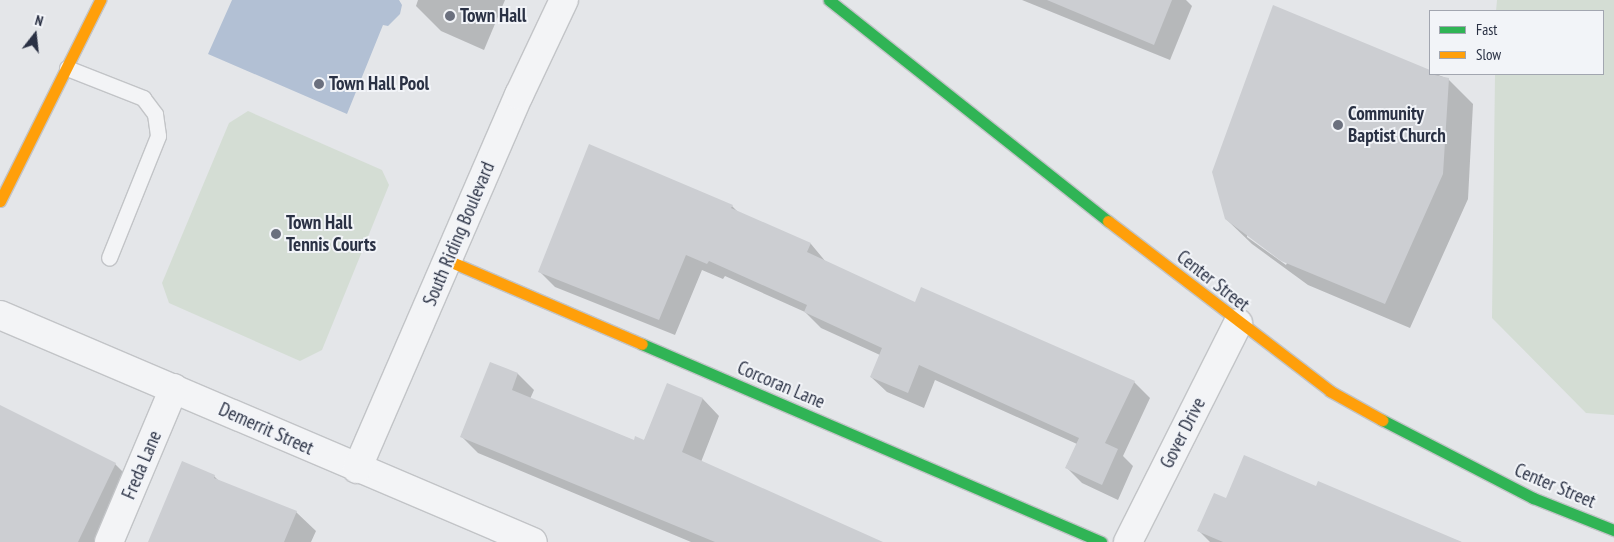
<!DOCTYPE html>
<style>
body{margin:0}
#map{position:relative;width:1614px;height:542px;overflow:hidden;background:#e4e6e9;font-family:"PT Sans Narrow",sans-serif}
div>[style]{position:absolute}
.green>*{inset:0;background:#d4ddd4}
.water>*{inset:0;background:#b2c0d4}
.shadow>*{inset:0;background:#0003}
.building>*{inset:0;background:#ccced2}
.roads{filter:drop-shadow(1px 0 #c2c4c7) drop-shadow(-1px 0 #c2c4c7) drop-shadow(0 1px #c2c4c7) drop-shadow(0 -1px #c2c4c7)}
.lane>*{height:15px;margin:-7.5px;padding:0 7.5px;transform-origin:7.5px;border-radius:7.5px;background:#f3f4f6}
.street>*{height:28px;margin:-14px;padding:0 14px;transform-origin:14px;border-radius:14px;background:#f3f4f6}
.fast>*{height:11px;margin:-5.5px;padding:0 5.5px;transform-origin:5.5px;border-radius:5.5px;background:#30b455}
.slow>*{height:11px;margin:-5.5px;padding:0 5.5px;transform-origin:5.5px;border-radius:5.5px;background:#ff9f0a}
.dots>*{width:14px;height:14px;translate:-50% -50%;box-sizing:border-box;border:2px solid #f2f4f8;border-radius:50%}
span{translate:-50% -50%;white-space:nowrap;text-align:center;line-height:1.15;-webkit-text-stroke:4px #f2f4f8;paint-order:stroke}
.poi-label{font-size:19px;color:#2a3144;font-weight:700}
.left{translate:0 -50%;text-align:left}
.street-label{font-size:19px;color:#2a3144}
.legend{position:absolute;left:1429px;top:10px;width:175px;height:65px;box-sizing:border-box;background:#f2f4f8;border:1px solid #a2a6b0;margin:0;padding:6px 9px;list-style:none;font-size:15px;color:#2a3144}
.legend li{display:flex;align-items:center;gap:10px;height:25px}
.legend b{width:25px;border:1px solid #a2a6b0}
.north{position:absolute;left:10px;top:10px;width:50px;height:50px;-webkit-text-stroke:4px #f2f4f8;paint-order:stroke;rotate:16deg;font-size:14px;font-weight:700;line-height:20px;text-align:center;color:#2a3144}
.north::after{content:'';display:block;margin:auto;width:18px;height:22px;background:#2a3144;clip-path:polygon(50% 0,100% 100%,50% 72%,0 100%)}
</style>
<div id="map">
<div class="green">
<i style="clip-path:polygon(1497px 0,1614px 0,1614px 415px,1586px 413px,1492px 318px,1495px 74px,1603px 74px,1603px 11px,1496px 11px)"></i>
<i style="clip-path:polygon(248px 111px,382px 170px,389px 185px,322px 350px,300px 361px,169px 303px,162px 283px,229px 123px)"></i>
</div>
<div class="water">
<i style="clip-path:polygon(232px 0,399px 0,402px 5px,400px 14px,388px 26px,383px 25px,347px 114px,208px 54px)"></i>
</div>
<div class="shadow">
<i style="clip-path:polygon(418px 0,505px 0,484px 50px,441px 31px,416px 6px)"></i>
<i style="clip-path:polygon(1022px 0,1186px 0,1192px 6px,1170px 60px)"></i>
<i style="clip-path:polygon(evenodd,1274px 7px,1448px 79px,1473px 104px,1468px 199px,1410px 328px,1308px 285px,1252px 244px,1226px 219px,1274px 7px,1247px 234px,1287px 263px,1286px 265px,1247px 237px,1247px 234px)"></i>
<i style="clip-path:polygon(732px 206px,739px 213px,811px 244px,826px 262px,916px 304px,1134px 382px,1150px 398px,1123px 456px,1133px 466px,1118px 500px,1082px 483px,1066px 467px,1077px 444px,935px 380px,924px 408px,887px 392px,871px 377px,880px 355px,821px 328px,805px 312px,725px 276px,723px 279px,702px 270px,675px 335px,555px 287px,539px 271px)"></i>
<i style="clip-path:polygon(491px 363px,518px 374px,534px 390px,530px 399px,635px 441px,644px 441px,668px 385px,703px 399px,719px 416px,701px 462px,880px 542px,691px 542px,478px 453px,461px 436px)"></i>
<i style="clip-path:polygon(0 406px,115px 464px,132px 481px,103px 542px,0 542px)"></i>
<i style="clip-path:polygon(214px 476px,220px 482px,296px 512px,316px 531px,311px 542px,150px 542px)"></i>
<i style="clip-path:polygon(1317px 487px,1461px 542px,1210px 542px,1199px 531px,1226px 500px)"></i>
</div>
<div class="building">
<i style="clip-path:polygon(1047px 0,1172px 0,1154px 45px)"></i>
<i style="clip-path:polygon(1273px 5px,1430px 70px,1430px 74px,1449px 78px,1443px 174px,1385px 304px,1281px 261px,1225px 219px,1212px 172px)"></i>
<i style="clip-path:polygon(589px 144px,733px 205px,731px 208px,811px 243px,807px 252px,915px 302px,921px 287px,1135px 381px,1105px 443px,1118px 449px,1102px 485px,1065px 468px,1079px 438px,919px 365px,908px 393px,870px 377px,882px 348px,804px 312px,807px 305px,709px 261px,707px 264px,686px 255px,659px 320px,538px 272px)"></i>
<i style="clip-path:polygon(490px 362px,518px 373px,512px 390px,634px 440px,635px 436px,644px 440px,667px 383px,703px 398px,682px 452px,883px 542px,715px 542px,460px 437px)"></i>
<i style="clip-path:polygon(0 405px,116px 463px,78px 542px,0 542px)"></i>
<i style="clip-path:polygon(1244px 455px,1316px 486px,1318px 481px,1462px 542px,1223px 542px,1197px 531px,1214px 493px,1226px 498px)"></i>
<i style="clip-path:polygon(182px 461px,215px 475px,214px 478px,297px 511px,284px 542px,148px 542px)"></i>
</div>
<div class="roads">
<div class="lane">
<i style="left:67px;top:68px;width:82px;rotate:21.5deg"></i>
<i style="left:143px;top:98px;width:20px;rotate:53deg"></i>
<i style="left:155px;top:114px;width:22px;rotate:82deg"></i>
<i style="left:158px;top:136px;width:131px;rotate:111.9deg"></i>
</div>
<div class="street">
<i style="left:0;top:315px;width:579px;rotate:23.07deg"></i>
<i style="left:357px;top:469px;width:408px;rotate:-66.6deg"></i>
<i style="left:519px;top:95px;width:105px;rotate:-64.7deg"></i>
<i style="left:109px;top:542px;width:167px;rotate:-67.1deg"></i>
<i style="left:1128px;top:542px;width:245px;rotate:-63.3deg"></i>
</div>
<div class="fast">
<i style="left:829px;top:0;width:356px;rotate:38.4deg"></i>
<i style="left:642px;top:344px;width:500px;rotate:23.3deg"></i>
<i style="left:1382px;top:420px;width:170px;rotate:27.3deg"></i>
<i style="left:1533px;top:498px;width:87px;rotate:21.6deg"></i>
</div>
<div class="slow">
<i style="left:0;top:201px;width:225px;rotate:-63.5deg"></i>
<i style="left:1108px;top:221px;width:280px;rotate:37.4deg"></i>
<i style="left:1330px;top:391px;width:60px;rotate:29.1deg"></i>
<i style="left:447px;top:260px;width:212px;rotate:23.3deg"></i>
</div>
</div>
<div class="dots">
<i style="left:450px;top:16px;background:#6b707e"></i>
<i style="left:319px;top:84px;background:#6b707e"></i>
<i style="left:1338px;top:125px;background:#6b707e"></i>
<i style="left:276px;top:234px;background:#6b707e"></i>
</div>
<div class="poi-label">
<span class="left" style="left:460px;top:16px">Town Hall</span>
<span class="left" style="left:329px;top:84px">Town Hall Pool</span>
<span class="left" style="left:1348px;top:125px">Community<br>Baptist Church</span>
<span class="left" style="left:286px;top:234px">Town Hall<br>Tennis Courts</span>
</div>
<div class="street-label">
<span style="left:459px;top:234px;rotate:-67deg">South Riding Boulevard</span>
<span style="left:1213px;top:281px;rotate:38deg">Center Street</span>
<span style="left:781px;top:385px;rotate:23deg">Corcoran Lane</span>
<span style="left:266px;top:429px;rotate:24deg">Demerrit Street</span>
<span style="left:1183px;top:433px;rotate:-63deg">Gover Drive</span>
<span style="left:142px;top:465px;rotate:-67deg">Freda Lane</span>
<span style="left:1555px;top:486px;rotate:23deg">Center Street</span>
</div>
<ul class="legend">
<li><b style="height:6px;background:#30b455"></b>Fast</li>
<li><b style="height:6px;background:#ff9f0a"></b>Slow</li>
</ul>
<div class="north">N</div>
</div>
